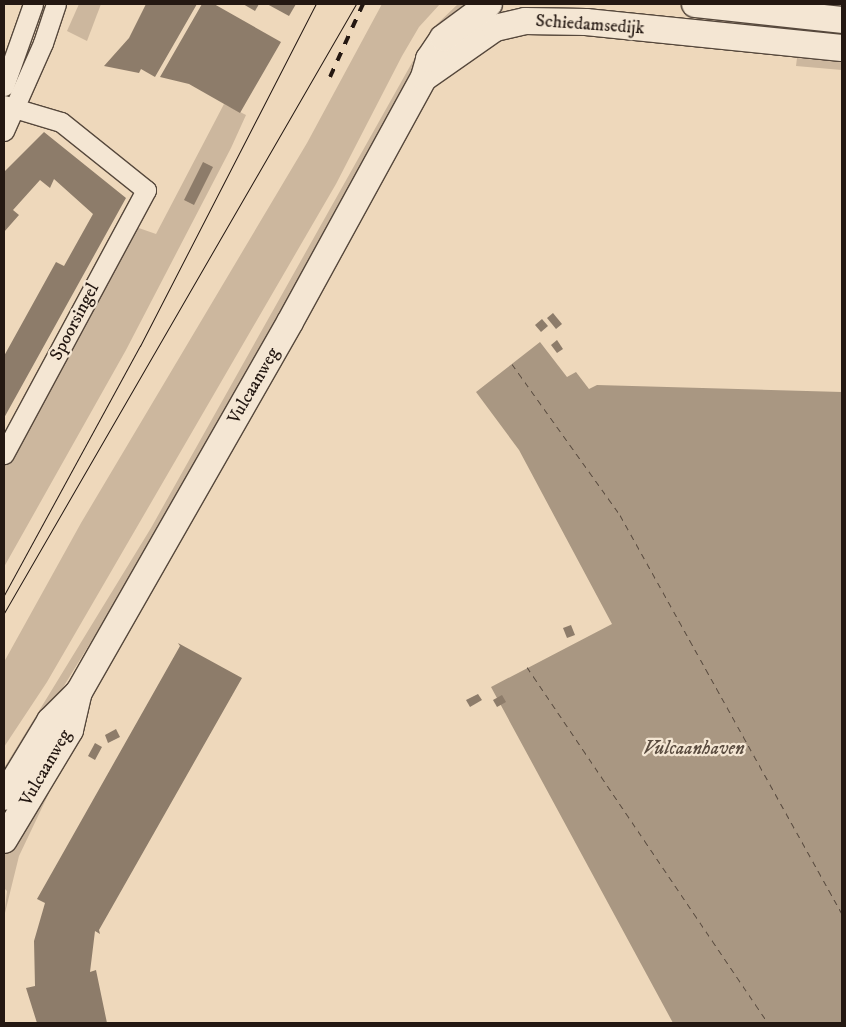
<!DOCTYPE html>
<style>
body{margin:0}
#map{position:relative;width:846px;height:1027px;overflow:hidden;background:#eed8bb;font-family:"IM FELL DW Pica",serif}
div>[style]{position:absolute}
.green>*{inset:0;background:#ccb79e}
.water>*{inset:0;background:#a99782}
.ferry>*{height:1px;margin-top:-0.5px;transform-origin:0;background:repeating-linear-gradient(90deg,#594b3f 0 6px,transparent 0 11px)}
.building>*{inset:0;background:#8d7c6a}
.roads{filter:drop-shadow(1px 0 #56483c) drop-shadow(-1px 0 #56483c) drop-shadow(0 1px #56483c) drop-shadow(0 -1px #56483c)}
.street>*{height:19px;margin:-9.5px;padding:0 9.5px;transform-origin:9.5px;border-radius:9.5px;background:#f4e6d3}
.secondary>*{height:26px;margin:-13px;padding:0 13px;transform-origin:13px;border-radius:13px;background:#f4e6d3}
.tram>*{height:1px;margin:-0.5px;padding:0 0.5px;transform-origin:0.5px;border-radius:0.5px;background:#241812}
.rail>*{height:4px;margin-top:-2px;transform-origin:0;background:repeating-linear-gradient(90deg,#241812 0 9px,transparent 0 18px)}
span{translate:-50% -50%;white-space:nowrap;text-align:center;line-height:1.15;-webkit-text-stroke:4.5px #f4e6d3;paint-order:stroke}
.street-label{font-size:18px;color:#241812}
.water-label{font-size:19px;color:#594b3f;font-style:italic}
.frame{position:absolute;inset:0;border:5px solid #241812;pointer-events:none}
</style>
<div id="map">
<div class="green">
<i style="clip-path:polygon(79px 4px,101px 4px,87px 41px,67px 31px)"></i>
<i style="clip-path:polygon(382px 4px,440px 4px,419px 27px,402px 56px,336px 184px,47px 682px,4px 747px,4px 662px,81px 523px,307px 143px)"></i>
<i style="clip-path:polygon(458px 4px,481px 4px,4px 784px,4px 768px,151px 528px,418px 52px,435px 26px)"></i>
<i style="clip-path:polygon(797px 58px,842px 62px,842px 70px,796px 66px)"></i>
<i style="clip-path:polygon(224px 104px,246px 115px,231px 148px,126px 350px,4px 567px,4px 467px,133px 226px,156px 234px)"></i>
<i style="clip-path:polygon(45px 791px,49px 793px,19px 856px,4px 917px,7px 891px,4px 888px,4px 853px)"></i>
</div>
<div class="water">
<i style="clip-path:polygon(540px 342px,567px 377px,576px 372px,589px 389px,597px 385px,842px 392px,842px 1023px,673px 1023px,491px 687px,612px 624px,519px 450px,476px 392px)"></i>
</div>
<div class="ferry">
<i style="left:512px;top:364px;width:186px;rotate:54.4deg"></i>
<i style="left:620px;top:515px;width:457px;rotate:60.9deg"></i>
<i style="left:527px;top:667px;width:430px;rotate:55.9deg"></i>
</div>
<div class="building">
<i style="clip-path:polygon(146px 4px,197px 4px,155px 77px,141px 69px,139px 73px,104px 66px,129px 38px)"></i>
<i style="clip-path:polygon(202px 4px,214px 4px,281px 42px,240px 113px,189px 84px,160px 77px)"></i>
<i style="clip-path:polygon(243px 4px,259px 4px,255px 11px)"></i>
<i style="clip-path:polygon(267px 4px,296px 4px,289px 16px)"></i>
<i style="clip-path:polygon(44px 132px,126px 198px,4px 418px,4px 356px,56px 262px,64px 266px,93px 214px,54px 179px,50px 188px,40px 180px,13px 210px,19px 215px,4px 232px,4px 172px)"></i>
<i style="clip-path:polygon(203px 162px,213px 167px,194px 205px,184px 200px)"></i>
<i style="clip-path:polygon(553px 313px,562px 324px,556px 329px,547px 318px)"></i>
<i style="clip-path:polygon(542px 319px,548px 326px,541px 332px,535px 325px)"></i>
<i style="clip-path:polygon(557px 340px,563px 349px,557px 353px,551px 345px)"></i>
<i style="clip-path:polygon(571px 625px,575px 635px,567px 638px,563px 628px)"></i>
<i style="clip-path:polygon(178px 643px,242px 678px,99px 930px,100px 934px,95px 931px,90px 972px,96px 970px,107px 1023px,37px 1023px,26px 988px,35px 986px,34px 941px,45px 903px,37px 899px,180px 646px)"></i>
<i style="clip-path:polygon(478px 694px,482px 700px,470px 707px,466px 700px)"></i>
<i style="clip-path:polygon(502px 695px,506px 702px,497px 707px,493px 700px)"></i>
<i style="clip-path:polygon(116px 729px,120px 737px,108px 743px,105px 735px)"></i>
<i style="clip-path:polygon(95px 743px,102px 747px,95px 760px,88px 756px)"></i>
</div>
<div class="roads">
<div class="street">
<i style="left:4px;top:86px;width:87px;rotate:-70.5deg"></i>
<i style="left:4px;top:105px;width:59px;rotate:16.6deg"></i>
<i style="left:61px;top:122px;width:109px;rotate:38.7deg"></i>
<i style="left:146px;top:190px;width:300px;rotate:118.3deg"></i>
<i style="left:4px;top:131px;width:96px;rotate:-66.1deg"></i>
<i style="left:43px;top:43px;width:41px;rotate:-71.6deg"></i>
</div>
<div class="secondary">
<i style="left:695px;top:4px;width:148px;rotate:6.2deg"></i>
<i style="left:425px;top:77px;width:85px;rotate:-35deg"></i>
<i style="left:495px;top:28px;width:31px;rotate:-13deg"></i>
<i style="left:525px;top:21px;width:61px;rotate:0.9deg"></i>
<i style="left:586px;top:22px;width:257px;rotate:5.8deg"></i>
<i style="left:4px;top:797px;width:89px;rotate:-58.8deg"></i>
<i style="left:50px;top:721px;width:41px;rotate:-45deg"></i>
<i style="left:79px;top:692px;width:426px;rotate:-60.3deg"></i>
<i style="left:290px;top:322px;width:279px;rotate:-61.3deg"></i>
<i style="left:424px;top:77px;width:19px;rotate:-74deg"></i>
<i style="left:429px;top:59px;width:25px;rotate:-56deg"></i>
<i style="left:443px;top:38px;width:57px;rotate:-36.5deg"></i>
<i style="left:4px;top:840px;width:128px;rotate:-59deg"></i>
<i style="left:70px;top:730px;width:39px;rotate:-77deg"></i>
</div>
</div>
<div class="tram">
<i style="left:4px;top:595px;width:284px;rotate:-61.4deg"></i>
<i style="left:140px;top:346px;width:385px;rotate:-62.8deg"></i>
<i style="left:4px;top:613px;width:703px;rotate:-59.97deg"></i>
</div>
<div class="rail">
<i style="left:330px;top:77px;width:80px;rotate:-65.7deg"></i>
</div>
<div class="street-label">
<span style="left:590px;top:25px;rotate:4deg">Schiedamsedijk</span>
<span style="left:75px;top:322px;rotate:-62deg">Spoorsingel</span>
<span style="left:254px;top:386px;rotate:-60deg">Vulcaanweg</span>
<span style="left:46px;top:768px;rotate:-60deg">Vulcaanweg</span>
</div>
<div class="water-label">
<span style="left:694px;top:749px">Vulcaanhaven</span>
</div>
<div class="frame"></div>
</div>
